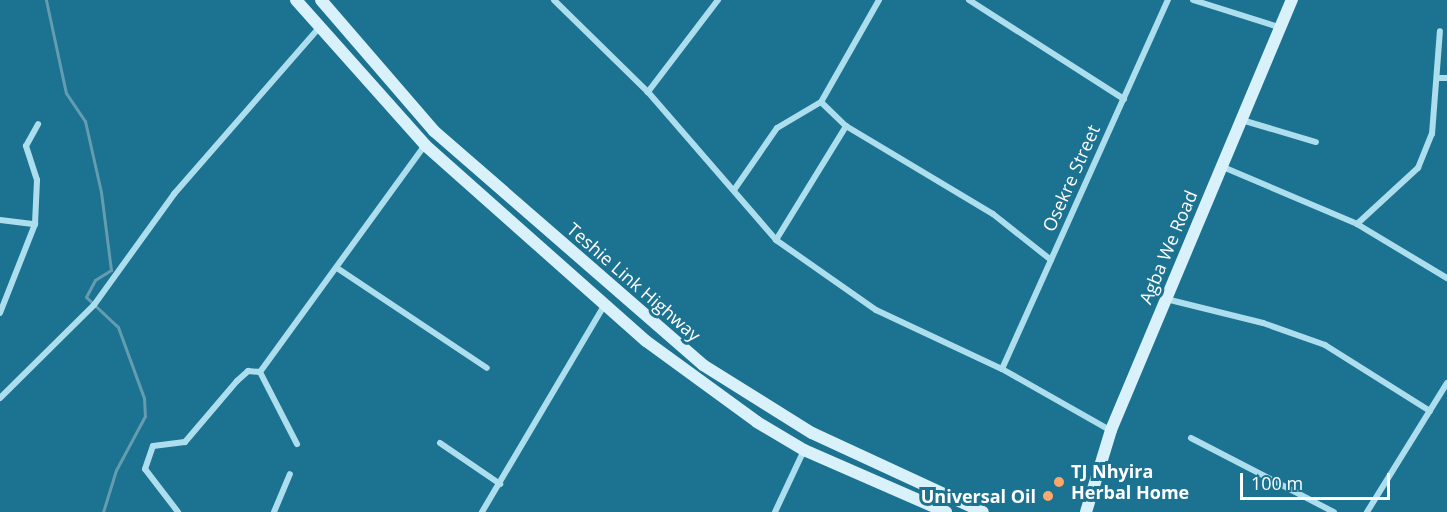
<!DOCTYPE html>
<style>
body{margin:0}
#map{position:relative;width:1447px;height:512px;overflow:hidden;background:#1c7291;font-family:"Open Sans",sans-serif}
div>[style]{position:absolute}
.stream>*{height:3px;margin:-1.5px;padding:0 1.5px;transform-origin:1.5px;border-radius:1.5px;background:#649cb0}
.minor>*{height:6px;margin:-3px;padding:0 3px;transform-origin:3px;border-radius:3px;background:#acdeee}
.secondary>*{height:12px;margin:-6px;padding:0 6px;transform-origin:6px;border-radius:6px;background:#d9f1fa}
.dots>*{width:16px;height:16px;translate:-50% -50%;box-sizing:border-box;border:3px solid #1c7291;border-radius:50%}
span{translate:-50% -50%;white-space:nowrap;text-align:center;line-height:1.15;-webkit-text-stroke:6px #1c7291;paint-order:stroke}
.street-label{font-size:18px;color:#fff}
.poi-label{font-size:18px;color:#fff;font-weight:700}
.left{translate:0 -50%;text-align:left}
.right{translate:-100% -50%;text-align:right}
.scale{position:absolute;left:1240px;top:473px;width:150px;height:27px;box-sizing:border-box;border:3px solid #fff;border-top:0;padding-left:8px;font-size:18px;line-height:21px;white-space:nowrap;color:#fff;-webkit-text-stroke:4px #1c7291;paint-order:stroke}
</style>
<div id="map">
<div class="stream">
<i style="left:46px;top:0;width:95px;rotate:77.9deg"></i>
<i style="left:66px;top:93px;width:34px;rotate:56deg"></i>
<i style="left:85px;top:121px;width:73px;rotate:77.3deg"></i>
<i style="left:101px;top:192px;width:79px;rotate:82.7deg"></i>
<i style="left:111px;top:270px;width:19px;rotate:148deg"></i>
<i style="left:95px;top:280px;width:19px;rotate:118deg"></i>
<i style="left:86px;top:297px;width:44px;rotate:43.2deg"></i>
<i style="left:118px;top:327px;width:76px;rotate:69.9deg"></i>
<i style="left:144px;top:398px;width:18px;rotate:87deg"></i>
<i style="left:145px;top:416px;width:61px;rotate:118.2deg"></i>
<i style="left:116px;top:470px;width:44px;rotate:107.2deg"></i>
</div>
<div class="minor">
<i style="left:554px;top:0;width:132px;rotate:44.4deg"></i>
<i style="left:718px;top:0;width:116px;rotate:127.3deg"></i>
<i style="left:648px;top:92px;width:196px;rotate:49.1deg"></i>
<i style="left:776px;top:240px;width:122px;rotate:35deg"></i>
<i style="left:876px;top:310px;width:139px;rotate:25.1deg"></i>
<i style="left:1002px;top:369px;width:124px;rotate:29.5deg"></i>
<i style="left:879px;top:0;width:117px;rotate:119.6deg"></i>
<i style="left:821px;top:102px;width:35px;rotate:44deg"></i>
<i style="left:846px;top:126px;width:171px;rotate:30.9deg"></i>
<i style="left:993px;top:214px;width:74px;rotate:38.4deg"></i>
<i style="left:969px;top:0;width:184px;rotate:32.6deg"></i>
<i style="left:1193px;top:0;width:93px;rotate:17.5deg"></i>
<i style="left:1437px;top:78px;width:10px"></i>
<i style="left:1245px;top:121px;width:74px;rotate:16.5deg"></i>
<i style="left:1223px;top:167px;width:146px;rotate:23deg"></i>
<i style="left:1357px;top:224px;width:105px;rotate:31deg"></i>
<i style="left:734px;top:190px;width:75px;rotate:-55.3deg"></i>
<i style="left:777px;top:128px;width:51px;rotate:-30.6deg"></i>
<i style="left:0;top:220px;width:35px;rotate:7deg"></i>
<i style="left:1357px;top:224px;width:83px;rotate:-42.6deg"></i>
<i style="left:1418px;top:168px;width:37px;rotate:-68deg"></i>
<i style="left:1432px;top:134px;width:103px;rotate:-85.6deg"></i>
<i style="left:776px;top:240px;width:134px;rotate:-58.4deg"></i>
<i style="left:337px;top:268px;width:180px;rotate:33.7deg"></i>
<i style="left:1166px;top:299px;width:100px;rotate:13.9deg"></i>
<i style="left:1263px;top:323px;width:66px;rotate:19.5deg"></i>
<i style="left:1325px;top:345px;width:124px;rotate:32.2deg"></i>
<i style="left:0;top:313px;width:96px;rotate:-68.5deg"></i>
<i style="left:35px;top:224px;width:44px;rotate:-87.4deg"></i>
<i style="left:37px;top:180px;width:36px;rotate:-108deg"></i>
<i style="left:26px;top:146px;width:25px;rotate:-61deg"></i>
<i style="left:1002px;top:369px;width:405px;rotate:-65.8deg"></i>
<i style="left:260px;top:372px;width:81px;rotate:62.8deg"></i>
<i style="left:0;top:398px;width:132px;rotate:-44.7deg"></i>
<i style="left:94px;top:305px;width:137px;rotate:-54.2deg"></i>
<i style="left:174px;top:194px;width:220px;rotate:-48.9deg"></i>
<i style="left:1191px;top:438px;width:161px;rotate:27.4deg"></i>
<i style="left:440px;top:443px;width:73px;rotate:34.3deg"></i>
<i style="left:178px;top:512px;width:54px;rotate:-127.5deg"></i>
<i style="left:145px;top:469px;width:24px;rotate:-71deg"></i>
<i style="left:153px;top:446px;width:32px;rotate:-7deg"></i>
<i style="left:185px;top:442px;width:80px;rotate:-49.6deg"></i>
<i style="left:237px;top:381px;width:15px;rotate:-42deg"></i>
<i style="left:248px;top:371px;width:12px;rotate:5deg"></i>
<i style="left:260px;top:372px;width:281px;rotate:-54deg"></i>
<i style="left:274px;top:512px;width:41px;rotate:-67.2deg"></i>
<i style="left:482px;top:512px;width:242px;rotate:-59.4deg"></i>
<i style="left:775px;top:512px;width:68px;rotate:-64.9deg"></i>
<i style="left:1367px;top:512px;width:152px;rotate:-58.2deg"></i>
</div>
<div class="secondary">
<i style="left:296px;top:0;width:194px;rotate:48.3deg"></i>
<i style="left:425px;top:145px;width:295px;rotate:41.6deg"></i>
<i style="left:646px;top:341px;width:137px;rotate:36.1deg"></i>
<i style="left:757px;top:422px;width:55px;rotate:30.8deg"></i>
<i style="left:804px;top:450px;width:155px;rotate:23.6deg"></i>
<i style="left:321px;top:0;width:173px;rotate:49.2deg"></i>
<i style="left:434px;top:131px;width:357px;rotate:41deg"></i>
<i style="left:703px;top:365px;width:128px;rotate:32deg"></i>
<i style="left:812px;top:433px;width:188px;rotate:24.8deg"></i>
<i style="left:1086px;top:512px;width:86px;rotate:-73deg"></i>
<i style="left:1111px;top:430px;width:467px;rotate:-67.2deg"></i>
</div>
<div class="dots">
<i style="left:1059px;top:482px;background:#fea76a"></i>
<i style="left:1048px;top:496px;background:#fea76a"></i>
</div>
<div class="street-label">
<span style="left:1071px;top:178px;rotate:-66deg">Osekre Street</span>
<span style="left:1168px;top:247px;rotate:-67deg">Agba We Road</span>
<span style="left:634px;top:282px;rotate:41deg">Teshie Link Highway</span>
</div>
<div class="poi-label">
<span class="left" style="left:1071px;top:482px">TJ Nhyira<br>Herbal Home</span>
<span class="right" style="left:1036px;top:496px">Universal Oil</span>
</div>
<div class="scale">100 m</div>
</div>
